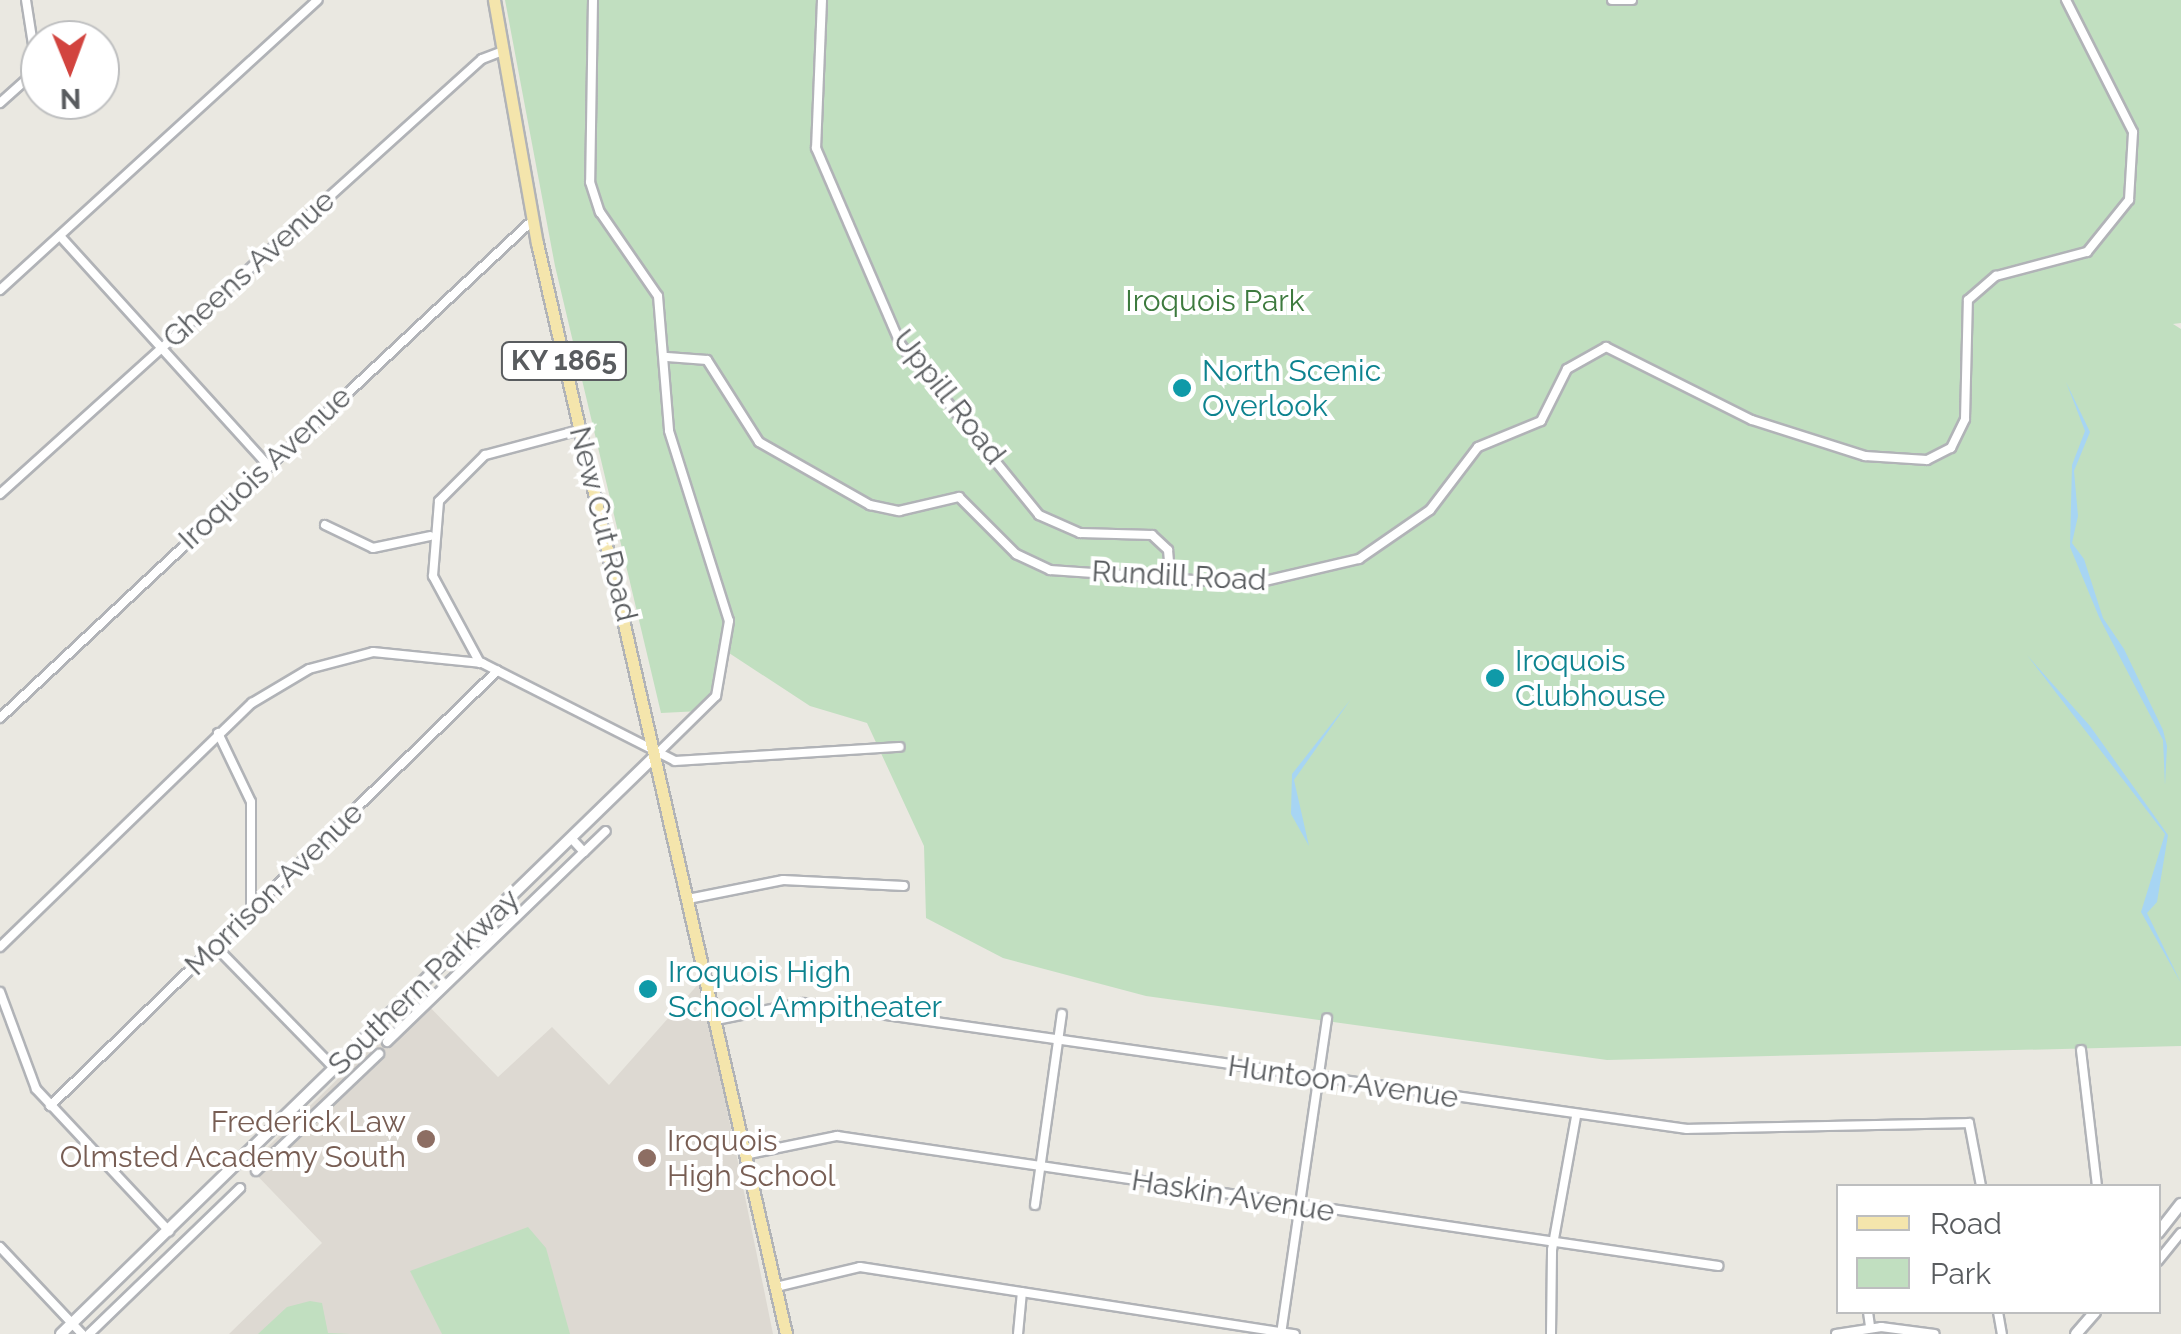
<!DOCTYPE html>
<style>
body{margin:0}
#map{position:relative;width:2181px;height:1334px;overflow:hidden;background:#eae8e1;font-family:Raleway,sans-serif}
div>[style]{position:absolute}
.education>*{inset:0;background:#ddd9d2}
.green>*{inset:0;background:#c1dfc0}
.water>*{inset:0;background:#a7d5f3}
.roads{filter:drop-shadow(2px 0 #b1b3b7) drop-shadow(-2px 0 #b1b3b7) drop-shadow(0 2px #b1b3b7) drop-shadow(0 -2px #b1b3b7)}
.street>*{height:8px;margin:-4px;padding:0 4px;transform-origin:4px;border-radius:4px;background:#fff}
.secondary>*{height:10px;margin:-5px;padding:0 5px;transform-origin:5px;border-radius:5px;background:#fff}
.primary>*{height:11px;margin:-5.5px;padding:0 5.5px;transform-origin:5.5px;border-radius:5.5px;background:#f4e5ac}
.dots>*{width:28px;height:28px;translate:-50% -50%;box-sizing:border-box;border:5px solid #fff;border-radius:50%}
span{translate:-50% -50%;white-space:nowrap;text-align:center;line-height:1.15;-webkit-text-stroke:8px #fff;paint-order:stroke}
.shield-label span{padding:2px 8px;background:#fff;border:2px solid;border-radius:8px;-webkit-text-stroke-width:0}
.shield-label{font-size:28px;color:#595c5f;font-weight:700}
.street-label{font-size:30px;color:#595c5f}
.park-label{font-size:30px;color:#3d7a3e}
.culture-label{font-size:30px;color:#0d838f}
.left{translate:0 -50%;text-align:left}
.education-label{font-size:30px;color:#785e54}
.right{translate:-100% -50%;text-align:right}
.legend{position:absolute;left:1836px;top:1184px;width:325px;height:130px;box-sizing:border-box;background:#fff;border:2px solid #bdbebf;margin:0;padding:12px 18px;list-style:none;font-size:30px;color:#595c5f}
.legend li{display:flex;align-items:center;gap:20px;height:50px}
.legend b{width:50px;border:2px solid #bdbebf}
.north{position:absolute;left:20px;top:20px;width:100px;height:100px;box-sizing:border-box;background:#fff;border:2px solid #bdbebf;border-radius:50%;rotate:179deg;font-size:28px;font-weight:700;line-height:40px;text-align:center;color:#595c5f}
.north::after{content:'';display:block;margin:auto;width:35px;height:45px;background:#d2443f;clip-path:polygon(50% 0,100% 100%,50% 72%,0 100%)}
</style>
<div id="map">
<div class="education">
<i style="clip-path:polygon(701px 981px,773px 1334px,229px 1334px,322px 1243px,248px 1166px,421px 998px,498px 1077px,552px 1027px,609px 1085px)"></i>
</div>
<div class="green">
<i style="clip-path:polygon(505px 0,2181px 0,2181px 323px,2173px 324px,2181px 329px,2181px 1046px,1607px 1060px,1146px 996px,1003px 958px,926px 918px,924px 846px,867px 723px,810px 706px,729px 653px,701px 711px,661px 713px,555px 266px)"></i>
<i style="clip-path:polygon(528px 1227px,546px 1248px,570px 1334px,442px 1334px,410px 1271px)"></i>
<i style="clip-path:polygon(310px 1301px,322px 1303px,328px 1333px,350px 1334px,258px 1334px,287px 1307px)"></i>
</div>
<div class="water">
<i style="clip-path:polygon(2066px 382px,2090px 432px,2074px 471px,2078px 516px,2072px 543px,2084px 559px,2103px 618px,2124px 649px,2163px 730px,2167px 746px,2165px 785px,2163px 740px,2099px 617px,2070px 547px,2072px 465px,2085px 431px)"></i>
<i style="clip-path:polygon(2027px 655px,2090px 726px,2168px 835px,2157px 902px,2147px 913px,2181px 983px,2141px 912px,2165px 834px)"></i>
<i style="clip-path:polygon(1351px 699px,1294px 780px,1309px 846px,1291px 814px,1292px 774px)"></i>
</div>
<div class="roads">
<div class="street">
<i style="left:26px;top:0;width:71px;rotate:81.1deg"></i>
<i style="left:593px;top:0;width:182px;rotate:90.9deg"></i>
<i style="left:590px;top:182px;width:32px;rotate:72deg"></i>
<i style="left:600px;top:212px;width:102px;rotate:55.4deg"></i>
<i style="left:658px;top:296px;width:135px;rotate:85.3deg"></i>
<i style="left:669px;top:431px;width:199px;rotate:72.5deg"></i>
<i style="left:729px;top:621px;width:76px;rotate:99.8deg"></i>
<i style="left:716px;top:696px;width:83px;rotate:135.5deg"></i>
<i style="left:822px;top:0;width:148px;rotate:92.3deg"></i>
<i style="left:816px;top:148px;width:215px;rotate:66.7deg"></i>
<i style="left:901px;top:345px;width:219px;rotate:50.9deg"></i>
<i style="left:1039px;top:515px;width:45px;rotate:23.7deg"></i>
<i style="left:1080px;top:533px;width:72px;rotate:1.6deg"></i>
<i style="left:1152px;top:535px;width:22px;rotate:43deg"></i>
<i style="left:1168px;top:550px;width:25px;rotate:85deg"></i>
<i style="left:1612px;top:0;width:20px"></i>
<i style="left:0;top:103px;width:51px;rotate:-41.8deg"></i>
<i style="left:60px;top:236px;width:309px;rotate:47.8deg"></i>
<i style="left:0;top:290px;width:430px;rotate:-42.4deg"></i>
<i style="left:667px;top:357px;width:40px;rotate:4.3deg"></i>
<i style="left:707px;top:360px;width:97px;rotate:57.6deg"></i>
<i style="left:759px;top:442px;width:128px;rotate:29.6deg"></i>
<i style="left:870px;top:505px;width:30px;rotate:12deg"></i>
<i style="left:899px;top:511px;width:62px;rotate:-13.1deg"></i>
<i style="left:959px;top:497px;width:81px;rotate:45deg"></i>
<i style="left:1016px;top:554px;width:38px;rotate:25deg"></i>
<i style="left:1050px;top:570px;width:202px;rotate:4deg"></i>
<i style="left:1252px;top:584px;width:110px;rotate:-13.2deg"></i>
<i style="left:1359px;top:559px;width:86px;rotate:-34.6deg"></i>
<i style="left:1430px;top:510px;width:79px;rotate:-52.7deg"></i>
<i style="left:1478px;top:447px;width:68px;rotate:-22.4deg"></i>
<i style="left:1541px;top:421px;width:58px;rotate:-63.4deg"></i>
<i style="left:1567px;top:369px;width:45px;rotate:-29.4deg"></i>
<i style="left:1606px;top:347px;width:163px;rotate:26.6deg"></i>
<i style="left:1752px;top:420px;width:119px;rotate:17.7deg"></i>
<i style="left:1865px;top:456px;width:62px;rotate:3.7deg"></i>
<i style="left:1927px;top:460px;width:27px;rotate:-27deg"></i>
<i style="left:1951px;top:448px;width:32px;rotate:-64deg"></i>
<i style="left:1965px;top:419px;width:119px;rotate:-88.6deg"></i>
<i style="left:1968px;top:300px;width:37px;rotate:-41deg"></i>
<i style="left:1996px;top:276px;width:94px;rotate:-14.8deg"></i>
<i style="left:2087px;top:252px;width:67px;rotate:-51.1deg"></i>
<i style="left:2129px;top:200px;width:68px;rotate:-86.6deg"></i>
<i style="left:2133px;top:132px;width:148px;rotate:-116.9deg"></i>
<i style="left:0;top:494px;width:649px;rotate:-42.07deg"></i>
<i style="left:482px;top:59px;width:22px;rotate:-21deg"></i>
<i style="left:325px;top:525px;width:53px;rotate:25.6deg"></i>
<i style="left:373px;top:548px;width:58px;rotate:-11.9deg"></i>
<i style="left:480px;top:663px;width:99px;rotate:-118.4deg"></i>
<i style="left:433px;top:576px;width:75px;rotate:-85.4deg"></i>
<i style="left:439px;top:501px;width:65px;rotate:-45deg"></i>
<i style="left:485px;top:455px;width:97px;rotate:-14.9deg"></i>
<i style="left:0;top:718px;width:729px;rotate:-43.06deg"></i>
<i style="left:218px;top:733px;width:76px;rotate:64.4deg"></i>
<i style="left:251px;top:802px;width:109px;rotate:90deg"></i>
<i style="left:584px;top:852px;width:30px;rotate:-44deg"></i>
<i style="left:693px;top:898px;width:92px;rotate:-11.3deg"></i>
<i style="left:783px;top:880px;width:121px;rotate:2.8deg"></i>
<i style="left:215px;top:946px;width:172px;rotate:45.7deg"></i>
<i style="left:0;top:947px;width:351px;rotate:-44.1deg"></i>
<i style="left:252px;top:703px;width:66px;rotate:-30.8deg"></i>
<i style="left:309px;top:669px;width:66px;rotate:-14.9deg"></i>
<i style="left:373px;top:652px;width:110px;rotate:5.8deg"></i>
<i style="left:482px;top:663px;width:216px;rotate:26.9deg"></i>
<i style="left:675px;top:761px;width:225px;rotate:-3.6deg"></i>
<i style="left:0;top:992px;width:103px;rotate:69.6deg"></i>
<i style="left:36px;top:1089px;width:195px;rotate:46.9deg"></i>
<i style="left:721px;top:1019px;width:83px;rotate:-11.2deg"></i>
<i style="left:802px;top:1003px;width:894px;rotate:8.1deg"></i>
<i style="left:1687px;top:1129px;width:282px;rotate:-1.2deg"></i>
<i style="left:1969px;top:1123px;width:64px;rotate:79.2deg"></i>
<i style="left:387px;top:1042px;width:274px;rotate:-44deg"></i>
<i style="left:584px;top:852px;width:18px;rotate:-133deg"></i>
<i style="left:2081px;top:1050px;width:137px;rotate:83.3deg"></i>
<i style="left:50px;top:1106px;width:624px;rotate:-44.22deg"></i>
<i style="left:749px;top:1154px;width:90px;rotate:-11.6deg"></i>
<i style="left:837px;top:1136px;width:891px;rotate:8.39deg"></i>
<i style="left:256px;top:1171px;width:170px;rotate:-43.6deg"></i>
<i style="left:1035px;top:1205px;width:193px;rotate:-82deg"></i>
<i style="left:0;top:1247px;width:120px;rotate:46.7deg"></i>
<i style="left:2158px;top:1261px;width:36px;rotate:-51deg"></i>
<i style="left:776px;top:1287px;width:86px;rotate:-13.4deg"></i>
<i style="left:860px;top:1267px;width:440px;rotate:8.8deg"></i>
<i style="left:1868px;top:1312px;width:15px;rotate:82deg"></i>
<i style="left:1998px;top:1312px;width:22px;rotate:80deg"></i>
<i style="left:89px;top:1334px;width:210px;rotate:-44deg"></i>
<i style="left:1018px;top:1334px;width:42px;rotate:-84.6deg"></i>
<i style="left:1281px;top:1334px;width:319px;rotate:-81.7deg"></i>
<i style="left:1551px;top:1334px;width:84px;rotate:-89.3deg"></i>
<i style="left:1552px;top:1250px;width:136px;rotate:-79.8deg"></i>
<i style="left:1836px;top:1334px;width:46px;rotate:-8.8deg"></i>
<i style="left:1881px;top:1327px;width:54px;rotate:7.4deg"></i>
</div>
<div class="secondary">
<i style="left:2158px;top:1233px;width:37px;rotate:-52deg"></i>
<i style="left:61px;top:1334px;width:832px;rotate:-44.22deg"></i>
<i style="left:2076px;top:1334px;width:29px;rotate:-49deg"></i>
</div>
<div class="primary">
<i style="left:494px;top:0;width:247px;rotate:80deg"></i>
<i style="left:537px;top:243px;width:1119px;rotate:77.14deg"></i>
</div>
</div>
<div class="dots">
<i style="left:1182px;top:388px;background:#0f9aa8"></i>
<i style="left:1495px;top:678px;background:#0f9aa8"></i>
<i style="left:648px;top:989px;background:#0f9aa8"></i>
<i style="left:426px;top:1139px;background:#8d6e63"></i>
<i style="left:647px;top:1158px;background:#8d6e63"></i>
</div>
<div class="shield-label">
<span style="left:564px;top:361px">KY 1865</span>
</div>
<div class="street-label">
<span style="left:249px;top:269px;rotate:-42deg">Gheens Avenue</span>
<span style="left:949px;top:397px;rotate:52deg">Uppill Road</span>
<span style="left:265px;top:468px;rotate:-43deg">Iroquois Avenue</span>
<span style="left:603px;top:524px;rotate:76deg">New Cut Road</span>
<span style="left:1179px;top:576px;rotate:3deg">Rundill Road</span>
<span style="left:274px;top:889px;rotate:-44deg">Morrison Avenue</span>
<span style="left:424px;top:982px;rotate:-44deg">Southern Parkway</span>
<span style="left:1343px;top:1082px;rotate:8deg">Huntoon Avenue</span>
<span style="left:1233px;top:1196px;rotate:9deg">Haskin Avenue</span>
</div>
<div class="park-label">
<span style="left:1215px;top:301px">Iroquois Park</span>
</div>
<div class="culture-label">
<span class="left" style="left:1202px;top:388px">North Scenic<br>Overlook</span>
<span class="left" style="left:1515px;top:678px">Iroquois<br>Clubhouse</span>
<span class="left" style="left:668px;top:989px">Iroquois High<br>School Ampitheater</span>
</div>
<div class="education-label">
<span class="right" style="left:406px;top:1139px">Frederick Law<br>Olmsted Academy South</span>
<span class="left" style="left:667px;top:1158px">Iroquois<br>High School</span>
</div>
<ul class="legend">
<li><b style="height:12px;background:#f4e5ac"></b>Road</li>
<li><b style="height:28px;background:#c1dfc0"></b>Park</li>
</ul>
<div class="north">N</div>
</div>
